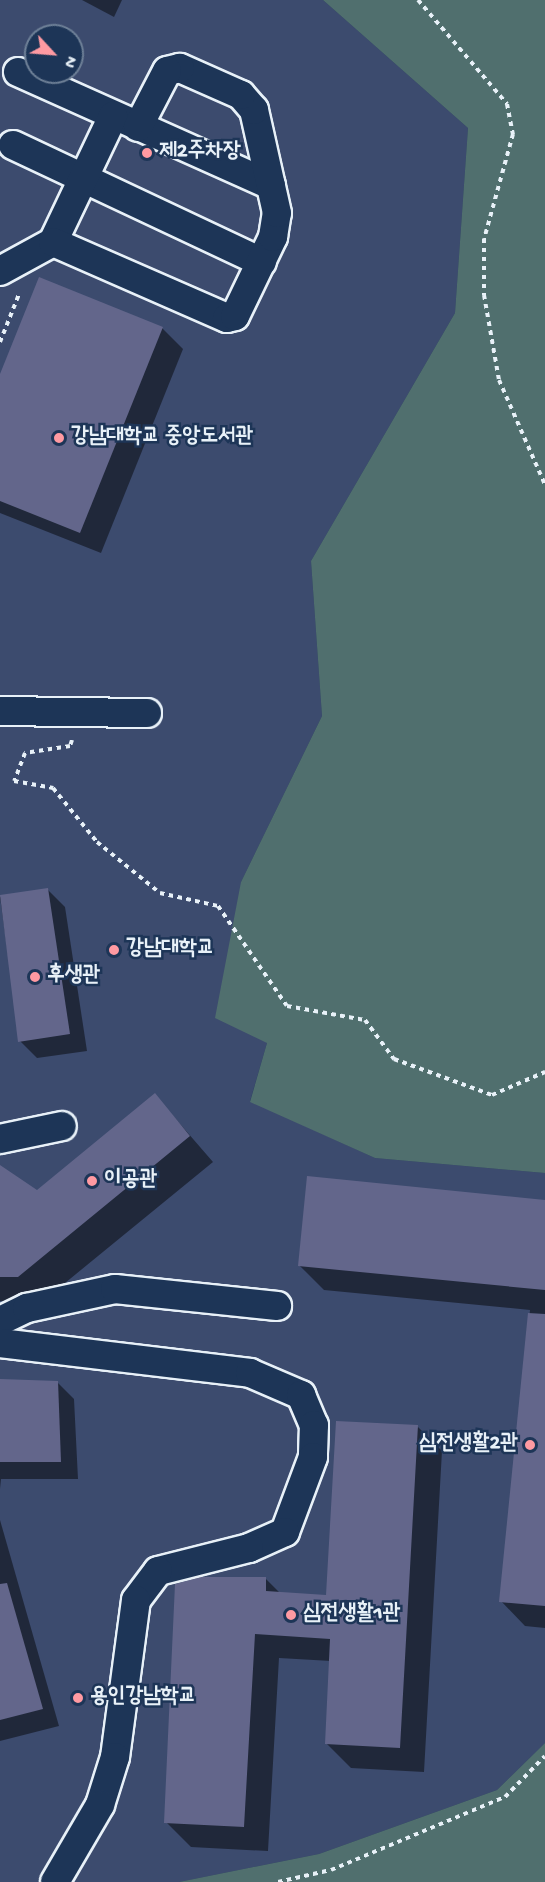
<!DOCTYPE html>
<meta charset="utf-8">
<style>
body{margin:0}
#map{position:relative;width:545px;height:1882px;overflow:hidden;background:#2b3f61;font-family:"Gochi Hand","Poor Story",sans-serif}
div>[style]{position:absolute}
.built>*{inset:0;background:#3c4b6e}
.green>*{inset:0;background:#506f6e}
.shadow>*{inset:0;background:#0007}
.building>*{inset:0;background:#63668b}
.path>*{height:4px;margin-top:-2px;transform-origin:0;background:repeating-linear-gradient(90deg,#e8f1f8 0 4.5px,transparent 0 9px)}
.roads{filter:drop-shadow(2px 0 #e8f1f8) drop-shadow(-2px 0 #e8f1f8) drop-shadow(0 2px #e8f1f8) drop-shadow(0 -2px #e8f1f8)}
.minor>*{height:28px;margin:-14px;padding:0 14px;transform-origin:14px;border-radius:14px;background:#1d3557}
.dots>*{width:16px;height:16px;translate:-50% -50%;box-sizing:border-box;border:3px solid #1d3557;border-radius:50%}
span{translate:-50% -50%;white-space:nowrap;text-align:center;line-height:1.15;-webkit-text-stroke:5px #1d3557;paint-order:stroke}
.poi-label{font-size:22px;color:#e8f1f8;font-weight:700}
.left{translate:0 -50%;text-align:left}
.right{translate:-100% -50%;text-align:right}
.north{position:absolute;left:24px;top:24px;width:60px;height:60px;box-sizing:border-box;background:#1d3557;border:2px solid #6e8097;border-radius:50%;rotate:116deg;font-size:16px;font-weight:700;line-height:24px;text-align:center;color:#e8f1f8}
.north::after{content:'';display:block;margin:auto;width:21px;height:27px;background:#ff9aa2;clip-path:polygon(50% 0,100% 100%,50% 72%,0 100%)}
</style>
<div id="map">
<div class="built">
<i style="clip-path:polygon(evenodd,0 0,323px 0,468px 128px,455px 313px,311px 561px,322px 716px,241px 882px,267px 1043px,250px 1101px,375px 1158px,545px 1173px,545px 1743px,497px 1790px,319px 1854px,179px 1882px,0 1882px,0 0,36px 36px,72px 36px,72px 72px,36px 72px,36px 36px)"></i>
</div>
<div class="green">
<i style="clip-path:polygon(323px 0,545px 0,545px 1173px,375px 1158px,250px 1102px,267px 1043px,215px 1018px,241px 882px,322px 716px,311px 561px,455px 313px,468px 128px)"></i>
<i style="clip-path:polygon(545px 1743px,545px 1882px,179px 1882px,319px 1854px,497px 1790px)"></i>
</div>
<div class="shadow">
<i style="clip-path:polygon(82px 0,122px 0,114px 17px)"></i>
<i style="clip-path:polygon(162px 328px,183px 349px,101px 553px,0 513px,0 378px)"></i>
<i style="clip-path:polygon(48px 890px,65px 907px,87px 1051px,37px 1058px,20px 1041px,0 897px)"></i>
<i style="clip-path:polygon(155px 1095px,213px 1162px,43px 1301px,0 1301px,0 1173px,37px 1192px)"></i>
<i style="clip-path:polygon(545px 1201px,545px 1628px,525px 1626px,501px 1601px,530px 1310px,324px 1290px,299px 1265px)"></i>
<i style="clip-path:polygon(0 1380px,57px 1382px,74px 1399px,78px 1479px,1px 1479px,0 1489px)"></i>
<i style="clip-path:polygon(418px 1427px,442px 1451px,424px 1772px,351px 1768px,326px 1743px,331px 1661px,279px 1658px,268px 1851px,191px 1847px,166px 1822px,265px 1578px,280px 1593px,327px 1596px)"></i>
<i style="clip-path:polygon(0 1520px,59px 1726px,0 1741px)"></i>
</div>
<div class="building">
<i style="clip-path:polygon(39px 277px,163px 327px,80px 533px,0 501px,0 374px)"></i>
<i style="clip-path:polygon(48px 888px,70px 1034px,18px 1042px,0 895px)"></i>
<i style="clip-path:polygon(155px 1093px,190px 1136px,18px 1277px,0 1277px,0 1165px,37px 1190px)"></i>
<i style="clip-path:polygon(307px 1176px,545px 1200px,545px 1290px,298px 1266px)"></i>
<i style="clip-path:polygon(528px 1313px,545px 1314px,545px 1606px,499px 1602px)"></i>
<i style="clip-path:polygon(0 1379px,58px 1381px,61px 1462px,0 1462px)"></i>
<i style="clip-path:polygon(336px 1421px,418px 1425px,400px 1748px,325px 1744px,330px 1639px,255px 1634px,244px 1827px,164px 1823px,175px 1584px,201px 1577px,266px 1577px,266px 1591px,326px 1595px)"></i>
<i style="clip-path:polygon(7px 1583px,43px 1709px,0 1720px,0 1584px)"></i>
</div>
<div class="path">
<i style="left:418px;top:0;width:137px;rotate:49.4deg"></i>
<i style="left:507px;top:104px;width:31px;rotate:79deg"></i>
<i style="left:513px;top:134px;width:109px;rotate:105.4deg"></i>
<i style="left:484px;top:239px;width:56px;rotate:90deg"></i>
<i style="left:484px;top:295px;width:86px;rotate:80deg"></i>
<i style="left:499px;top:380px;width:115px;rotate:66.3deg"></i>
<i style="left:0;top:342px;width:52px;rotate:-68.4deg"></i>
<i style="left:72px;top:740px;width:6px;rotate:108deg"></i>
<i style="left:70px;top:746px;width:46px;rotate:171.2deg"></i>
<i style="left:25px;top:753px;width:30px;rotate:111deg"></i>
<i style="left:14px;top:781px;width:40px;rotate:10deg"></i>
<i style="left:53px;top:788px;width:70px;rotate:50.8deg"></i>
<i style="left:97px;top:842px;width:81px;rotate:39deg"></i>
<i style="left:160px;top:893px;width:59px;rotate:12.6deg"></i>
<i style="left:218px;top:906px;width:121px;rotate:55.4deg"></i>
<i style="left:287px;top:1006px;width:79px;rotate:10.2deg"></i>
<i style="left:365px;top:1020px;width:49px;rotate:53.4deg"></i>
<i style="left:394px;top:1059px;width:104px;rotate:20.2deg"></i>
<i style="left:492px;top:1095px;width:58px;rotate:-23.5deg"></i>
<i style="left:278px;top:1882px;width:54px;rotate:-12.8deg"></i>
<i style="left:331px;top:1870px;width:189px;rotate:-22.8deg"></i>
<i style="left:505px;top:1797px;width:57px;rotate:-45.7deg"></i>
</div>
<div class="roads">
<div class="minor">
<i style="left:18px;top:72px;width:277px;rotate:24.1deg"></i>
<i style="left:13px;top:145px;width:275px;rotate:25.2deg"></i>
<i style="left:53px;top:242px;width:140px;rotate:-64.5deg"></i>
<i style="left:0;top:271px;width:60px;rotate:-28.7deg"></i>
<i style="left:53px;top:242px;width:190px;rotate:23.6deg"></i>
<i style="left:227px;top:318px;width:8px;rotate:-14deg"></i>
<i style="left:235px;top:316px;width:88px;rotate:-64.3deg"></i>
<i style="left:273px;top:237px;width:24px;rotate:-81deg"></i>
<i style="left:277px;top:213px;width:106px;rotate:-102.6deg"></i>
<i style="left:254px;top:110px;width:20px;rotate:-131deg"></i>
<i style="left:241px;top:95px;width:67px;rotate:-156.1deg"></i>
<i style="left:180px;top:68px;width:13px;rotate:167deg"></i>
<i style="left:167px;top:71px;width:63px;rotate:117.4deg"></i>
<i style="left:0;top:711px;width:147px;rotate:0.8deg"></i>
<i style="left:0;top:1139px;width:63px;rotate:-11.8deg"></i>
<i style="left:0;top:1321px;width:30px;rotate:-26deg"></i>
<i style="left:27px;top:1308px;width:90px;rotate:-12.2deg"></i>
<i style="left:115px;top:1289px;width:163px;rotate:6deg"></i>
<i style="left:0;top:1343px;width:252px;rotate:6.8deg"></i>
<i style="left:250px;top:1373px;width:56px;rotate:23.3deg"></i>
<i style="left:301px;top:1395px;width:33px;rotate:67deg"></i>
<i style="left:314px;top:1425px;width:32px;rotate:92deg"></i>
<i style="left:313px;top:1457px;width:80px;rotate:110.5deg"></i>
<i style="left:285px;top:1532px;width:39px;rotate:156deg"></i>
<i style="left:249px;top:1548px;width:94px;rotate:165.8deg"></i>
<i style="left:158px;top:1571px;width:36px;rotate:127deg"></i>
<i style="left:136px;top:1600px;width:158px;rotate:97.6deg"></i>
<i style="left:115px;top:1757px;width:50px;rotate:107.4deg"></i>
<i style="left:100px;top:1805px;width:89px;rotate:120.3deg"></i>
</div>
</div>
<div class="dots">
<i style="left:147px;top:153px;background:#ff9aa2"></i>
<i style="left:59px;top:438px;background:#ff9aa2"></i>
<i style="left:114px;top:950px;background:#ff9aa2"></i>
<i style="left:35px;top:977px;background:#ff9aa2"></i>
<i style="left:92px;top:1181px;background:#ff9aa2"></i>
<i style="left:530px;top:1445px;background:#ff9aa2"></i>
<i style="left:291px;top:1615px;background:#ff9aa2"></i>
<i style="left:78px;top:1698px;background:#ff9aa2"></i>
</div>
<div class="poi-label">
<span class="left" style="left:159px;top:153px">제2주차장</span>
<span class="left" style="left:71px;top:438px">강남대학교 중앙도서관</span>
<span class="left" style="left:126px;top:950px">강남대학교</span>
<span class="left" style="left:47px;top:977px">후생관</span>
<span class="left" style="left:104px;top:1181px">이공관</span>
<span class="right" style="left:518px;top:1445px">심전생활2관</span>
<span class="left" style="left:303px;top:1615px">심전생활1관</span>
<span class="left" style="left:90px;top:1698px">용인강남학교</span>
</div>
<div class="north">N</div>
</div>
